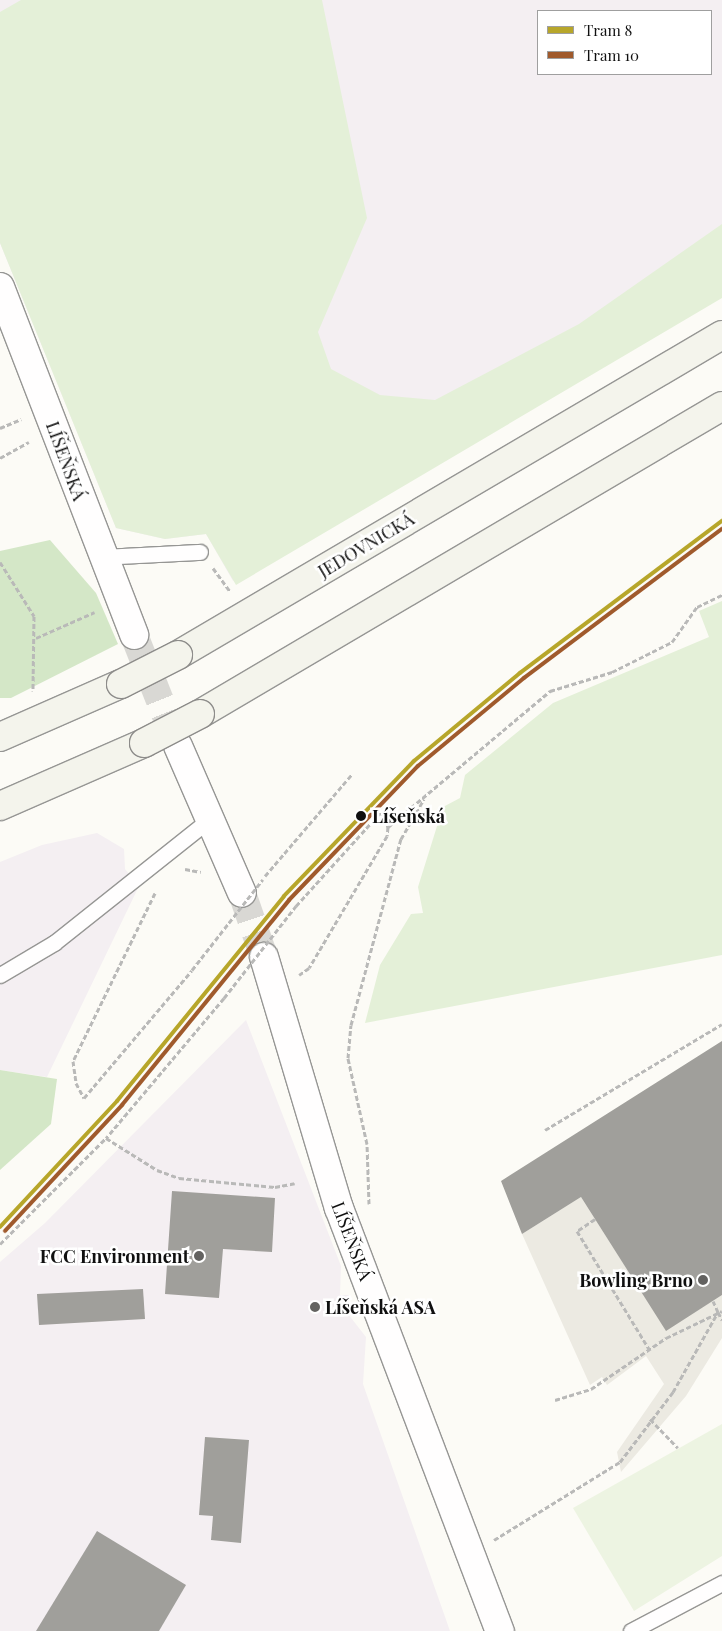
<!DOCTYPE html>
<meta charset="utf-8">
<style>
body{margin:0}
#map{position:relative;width:722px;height:1631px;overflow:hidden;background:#fcfbf6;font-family:"Playfair Display",serif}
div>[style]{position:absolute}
.industrial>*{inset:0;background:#f4eff2}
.green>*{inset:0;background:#e4f0d8}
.forest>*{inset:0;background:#d4e7c7}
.pitch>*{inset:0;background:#edf4e2}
.plaza>*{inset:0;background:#eceae2}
.building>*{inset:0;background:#a09f9b}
.minor-tunnel>*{height:28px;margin-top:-14px;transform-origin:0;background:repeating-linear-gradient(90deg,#d9d8d4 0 28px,transparent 0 42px)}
.path>*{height:3px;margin-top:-1.5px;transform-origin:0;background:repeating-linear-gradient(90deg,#b9b9b8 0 5px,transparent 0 7.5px)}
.roads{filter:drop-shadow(1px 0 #969694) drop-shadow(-1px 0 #969694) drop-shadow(0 1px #969694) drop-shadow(0 -1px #969694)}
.service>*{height:15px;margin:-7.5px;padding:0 7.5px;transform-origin:7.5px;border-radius:7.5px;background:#fffefe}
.minor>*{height:28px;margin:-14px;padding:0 14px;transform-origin:14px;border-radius:14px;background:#fffefe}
.secondary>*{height:28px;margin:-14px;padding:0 14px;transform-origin:14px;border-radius:14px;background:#f4f4ec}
.path-bridge>*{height:3px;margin-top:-1.5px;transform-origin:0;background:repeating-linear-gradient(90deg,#b9b9b8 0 5px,transparent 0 7.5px)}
.bridges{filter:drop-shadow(1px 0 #8d8c8a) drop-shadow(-1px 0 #8d8c8a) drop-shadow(0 1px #8d8c8a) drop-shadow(0 -1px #8d8c8a)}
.secondary-bridge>*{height:28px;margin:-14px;padding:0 14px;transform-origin:14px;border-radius:14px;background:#f4f4ec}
.tram-1>*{height:4px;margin:-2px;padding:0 2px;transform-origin:2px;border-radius:2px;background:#b7a62a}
.tram-2>*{height:4px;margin:-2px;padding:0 2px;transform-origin:2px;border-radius:2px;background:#a05a2c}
.dots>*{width:14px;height:14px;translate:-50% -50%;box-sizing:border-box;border:2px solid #fff;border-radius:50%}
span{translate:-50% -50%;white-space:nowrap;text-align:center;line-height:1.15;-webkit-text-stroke:5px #fff;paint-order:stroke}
.street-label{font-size:18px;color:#101010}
.stop-label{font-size:18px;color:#101010;font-weight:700}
.left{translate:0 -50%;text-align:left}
.poi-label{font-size:18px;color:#101010;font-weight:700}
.right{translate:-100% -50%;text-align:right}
.legend{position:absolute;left:537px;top:10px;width:175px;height:65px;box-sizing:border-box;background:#fff;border:1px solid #9f9f9f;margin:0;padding:6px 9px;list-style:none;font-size:15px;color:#101010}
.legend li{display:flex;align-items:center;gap:10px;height:25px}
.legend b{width:25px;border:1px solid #9f9f9f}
</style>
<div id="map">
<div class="industrial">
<i style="clip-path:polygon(evenodd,0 0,722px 0,722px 292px,233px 581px,206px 534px,165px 539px,116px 528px,0 243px,0 0,538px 11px,711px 11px,711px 74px,538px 74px,538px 11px)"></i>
<i style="clip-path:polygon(97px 833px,124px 849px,125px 869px,139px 886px,47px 1077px,0 1070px,0 862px,42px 845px)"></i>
<i style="clip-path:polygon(246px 1020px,341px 1266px,340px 1295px,349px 1295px,348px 1314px,366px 1337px,363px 1384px,450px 1631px,0 1631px,0 1262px,45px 1223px)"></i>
</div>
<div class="green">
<i style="clip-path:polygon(21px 0,322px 0,367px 218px,318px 332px,331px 369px,380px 395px,435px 400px,579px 324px,722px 224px,722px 298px,236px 585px,206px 534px,165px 539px,116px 528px,0 243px,0 12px)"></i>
<i style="clip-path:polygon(722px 601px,722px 955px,365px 1023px,380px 965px,411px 914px,423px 913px,418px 887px,443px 807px,460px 798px,465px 775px,553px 703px,709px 637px,699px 611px)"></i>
</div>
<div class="forest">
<i style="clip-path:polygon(50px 540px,96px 593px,118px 644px,11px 698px,0 698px,0 551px)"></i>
<i style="clip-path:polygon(0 1070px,57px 1079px,51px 1124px,0 1170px)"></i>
</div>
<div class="pitch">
<i style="clip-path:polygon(722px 1424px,722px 1556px,634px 1611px,573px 1508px)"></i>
</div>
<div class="plaza">
<i style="clip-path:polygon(581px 1197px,666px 1330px,722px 1295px,722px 1338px,686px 1396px,621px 1472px,617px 1452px,664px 1384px,646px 1356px,607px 1385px,602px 1377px,590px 1385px,522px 1234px)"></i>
</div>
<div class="building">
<i style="clip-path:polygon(722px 1041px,722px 1295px,666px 1331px,581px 1197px,522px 1234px,501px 1181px)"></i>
<i style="clip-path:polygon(172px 1191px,275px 1198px,272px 1252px,223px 1249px,219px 1298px,165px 1294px)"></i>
<i style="clip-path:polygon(143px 1289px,145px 1319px,39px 1325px,37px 1294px)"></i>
<i style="clip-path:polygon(205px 1437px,249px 1440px,241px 1543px,211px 1540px,213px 1516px,199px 1515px)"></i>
<i style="clip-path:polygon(97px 1531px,186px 1585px,159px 1631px,36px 1631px)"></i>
</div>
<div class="minor-tunnel">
<i style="left:134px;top:635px;width:119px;rotate:68.4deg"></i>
<i style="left:242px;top:893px;width:68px;rotate:71deg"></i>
</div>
<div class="path">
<i style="left:0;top:428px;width:23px;rotate:-23deg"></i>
<i style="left:0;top:458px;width:33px;rotate:-29deg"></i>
<i style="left:0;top:562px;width:64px;rotate:57.8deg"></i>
<i style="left:34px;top:616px;width:75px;rotate:90.8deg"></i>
<i style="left:213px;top:568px;width:29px;rotate:54deg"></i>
<i style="left:36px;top:638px;width:64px;rotate:-23.8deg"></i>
<i style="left:388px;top:827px;width:212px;rotate:-40deg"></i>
<i style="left:550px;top:691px;width:65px;rotate:-17deg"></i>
<i style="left:612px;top:672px;width:67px;rotate:-26.6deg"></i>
<i style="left:672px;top:642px;width:43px;rotate:-54.5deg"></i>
<i style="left:697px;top:607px;width:28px;rotate:-26deg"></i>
<i style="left:185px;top:869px;width:16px;rotate:11deg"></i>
<i style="left:265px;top:876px;width:134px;rotate:-49.5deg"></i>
<i style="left:155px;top:893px;width:187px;rotate:116deg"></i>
<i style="left:73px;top:1061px;width:22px;rotate:82deg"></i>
<i style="left:76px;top:1083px;width:17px;rotate:62deg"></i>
<i style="left:84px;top:1098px;width:167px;rotate:-49.8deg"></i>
<i style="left:296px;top:906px;width:127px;rotate:-47.9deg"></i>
<i style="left:381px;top:812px;width:17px;rotate:65deg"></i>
<i style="left:388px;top:827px;width:9px;rotate:96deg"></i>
<i style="left:387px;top:836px;width:153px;rotate:120.6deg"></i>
<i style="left:309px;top:968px;width:12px;rotate:145deg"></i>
<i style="left:224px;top:998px;width:183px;rotate:130.1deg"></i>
<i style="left:106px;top:1138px;width:60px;rotate:32.1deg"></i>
<i style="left:157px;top:1170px;width:23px;rotate:20deg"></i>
<i style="left:179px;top:1178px;width:96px;rotate:5.4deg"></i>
<i style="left:275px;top:1187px;width:20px;rotate:-11deg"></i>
<i style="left:545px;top:1130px;width:206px;rotate:-30.9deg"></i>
<i style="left:369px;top:1204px;width:60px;rotate:-91.9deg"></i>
<i style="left:367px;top:1144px;width:88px;rotate:-102.5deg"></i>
<i style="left:348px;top:1058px;width:33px;rotate:-85deg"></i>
<i style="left:351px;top:1025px;width:193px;rotate:-75deg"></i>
<i style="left:401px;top:839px;width:46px;rotate:-60.1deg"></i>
<i style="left:595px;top:1219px;width:22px;rotate:146deg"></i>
<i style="left:577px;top:1231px;width:138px;rotate:58.6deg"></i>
<i style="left:0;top:1244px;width:150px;rotate:-45deg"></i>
<i style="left:718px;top:1312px;width:9px;rotate:63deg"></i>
<i style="left:555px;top:1400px;width:38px;rotate:-17deg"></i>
<i style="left:591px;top:1389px;width:91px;rotate:-34.2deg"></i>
<i style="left:666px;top:1338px;width:62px;rotate:-25.7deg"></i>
<i style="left:650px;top:1419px;width:40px;rotate:46deg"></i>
<i style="left:494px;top:1540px;width:148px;rotate:-31.8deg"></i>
<i style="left:620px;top:1462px;width:88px;rotate:-52.9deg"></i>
<i style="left:673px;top:1392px;width:92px;rotate:-60.6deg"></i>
<i style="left:718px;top:1312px;width:12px;rotate:-114deg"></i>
</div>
<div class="roads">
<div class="service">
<i style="left:101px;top:557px;width:99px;rotate:-2.9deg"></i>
<i style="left:0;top:975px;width:63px;rotate:-30.7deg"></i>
<i style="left:54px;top:943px;width:199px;rotate:-38.5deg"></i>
<i style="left:631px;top:1631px;width:103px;rotate:-27.8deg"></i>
</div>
<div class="minor">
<i style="left:0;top:287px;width:373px;rotate:68.9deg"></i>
<i style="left:178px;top:746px;width:160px;rotate:66.5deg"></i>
<i style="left:264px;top:957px;width:262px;rotate:73.4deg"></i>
<i style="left:339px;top:1208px;width:453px;rotate:69.2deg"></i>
</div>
<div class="secondary">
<i style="left:178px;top:655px;width:631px;rotate:-30.47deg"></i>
<i style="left:200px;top:714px;width:606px;rotate:-30.54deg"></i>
<i style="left:0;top:737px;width:132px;rotate:-23.7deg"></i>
<i style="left:0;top:806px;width:157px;rotate:-23.6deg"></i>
</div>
</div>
<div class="path-bridge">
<i style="left:192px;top:970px;width:115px;rotate:-52deg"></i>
<i style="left:224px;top:998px;width:117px;rotate:-52deg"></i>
</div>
<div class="bridges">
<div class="secondary-bridge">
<i style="left:121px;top:684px;width:64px;rotate:-27deg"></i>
<i style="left:144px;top:743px;width:63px;rotate:-27.4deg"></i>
</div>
</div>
<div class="tram-1">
<i style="left:0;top:1227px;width:172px;rotate:-47.1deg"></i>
<i style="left:117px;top:1101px;width:264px;rotate:-50.8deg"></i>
<i style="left:284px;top:896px;width:187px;rotate:-46.1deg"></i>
<i style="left:414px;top:761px;width:138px;rotate:-39.7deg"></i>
<i style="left:520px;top:673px;width:253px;rotate:-37deg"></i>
</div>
<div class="tram-2">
<i style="left:5px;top:1231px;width:172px;rotate:-47.1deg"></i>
<i style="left:122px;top:1105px;width:264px;rotate:-50.8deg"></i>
<i style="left:289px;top:900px;width:186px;rotate:-46.1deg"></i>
<i style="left:418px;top:766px;width:138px;rotate:-39.7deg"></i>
<i style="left:524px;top:678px;width:248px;rotate:-37deg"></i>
</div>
<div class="dots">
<i style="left:361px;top:816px;background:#101010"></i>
<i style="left:199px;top:1256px;background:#636260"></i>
<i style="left:703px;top:1280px;background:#636260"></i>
<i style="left:315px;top:1307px;background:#636260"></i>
</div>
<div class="street-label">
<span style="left:66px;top:461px;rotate:70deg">LÍŠEŇSKÁ</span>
<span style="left:366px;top:545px;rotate:-31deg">JEDOVNICKÁ</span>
<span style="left:352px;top:1241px;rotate:69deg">LÍŠEŇSKÁ</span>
</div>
<div class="stop-label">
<span class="left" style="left:372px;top:816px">Líšeňská</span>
</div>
<div class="poi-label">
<span class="right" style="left:189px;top:1256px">FCC Environment</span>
<span class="right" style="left:693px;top:1280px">Bowling Brno</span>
<span class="left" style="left:325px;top:1307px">Líšeňská ASA</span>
</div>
<ul class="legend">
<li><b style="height:6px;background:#b7a62a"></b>Tram 8</li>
<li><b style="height:6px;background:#a05a2c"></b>Tram 10</li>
</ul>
</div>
